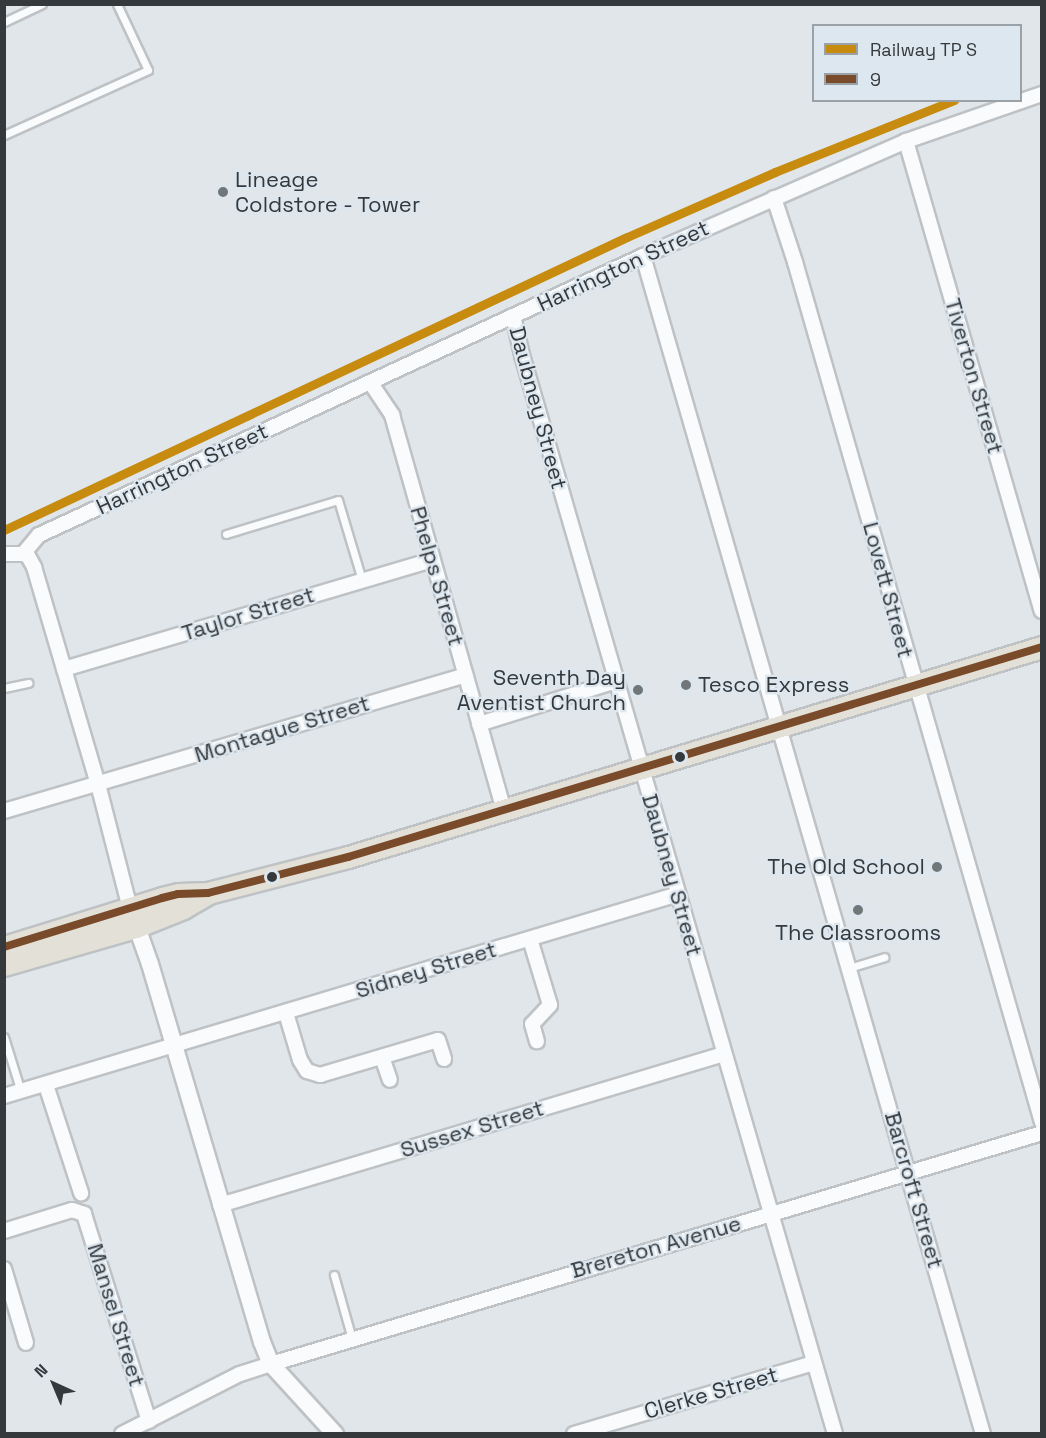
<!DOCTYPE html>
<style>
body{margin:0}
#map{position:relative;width:1046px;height:1438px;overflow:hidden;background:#e1e6eb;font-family:"Space Grotesk",sans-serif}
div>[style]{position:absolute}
.roads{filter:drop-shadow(2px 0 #bec2c5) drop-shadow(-2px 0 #bec2c5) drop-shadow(0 2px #bec2c5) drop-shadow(0 -2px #bec2c5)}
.service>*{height:7px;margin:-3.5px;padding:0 3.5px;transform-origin:3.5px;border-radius:3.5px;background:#fafbfc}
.minor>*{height:14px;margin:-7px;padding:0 7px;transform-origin:7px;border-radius:7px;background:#fafbfc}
.tertiary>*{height:16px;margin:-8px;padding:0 8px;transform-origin:8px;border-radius:8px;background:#fafbfc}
.primary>*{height:21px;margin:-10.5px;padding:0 10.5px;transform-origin:10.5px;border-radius:10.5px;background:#e3e1d7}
.bus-1>*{height:8px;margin:-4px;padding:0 4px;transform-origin:4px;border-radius:4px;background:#7a4b2a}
.rail-1>*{height:9px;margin:-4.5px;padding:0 4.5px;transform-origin:4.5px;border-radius:4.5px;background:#c68b0f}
.dots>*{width:16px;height:16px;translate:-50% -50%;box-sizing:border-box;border:3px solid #dde7ef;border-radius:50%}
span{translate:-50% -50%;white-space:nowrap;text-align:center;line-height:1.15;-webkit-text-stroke:4.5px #dde7ef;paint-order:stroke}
.poi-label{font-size:22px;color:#35393c}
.left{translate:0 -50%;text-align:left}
.right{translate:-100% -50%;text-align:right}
.street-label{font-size:22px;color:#35393c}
.frame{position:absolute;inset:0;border:6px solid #35393c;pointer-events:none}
.legend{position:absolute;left:812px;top:24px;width:210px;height:78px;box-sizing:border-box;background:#dde7ef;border:2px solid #9aa1a7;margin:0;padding:8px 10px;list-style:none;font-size:18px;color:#35393c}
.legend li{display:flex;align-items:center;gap:12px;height:30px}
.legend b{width:30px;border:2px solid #9aa1a7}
.north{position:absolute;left:24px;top:1354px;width:60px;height:60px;-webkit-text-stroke:4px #dde7ef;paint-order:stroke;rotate:316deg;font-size:16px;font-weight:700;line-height:24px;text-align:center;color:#35393c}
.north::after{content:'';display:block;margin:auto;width:21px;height:27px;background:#35393c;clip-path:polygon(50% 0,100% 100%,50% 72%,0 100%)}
</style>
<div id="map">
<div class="roads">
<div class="service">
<i style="left:4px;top:22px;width:42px;rotate:-25.3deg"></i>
<i style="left:4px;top:135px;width:158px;rotate:-24.3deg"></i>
<i style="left:148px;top:70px;width:73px;rotate:-115.2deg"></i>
<i style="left:226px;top:534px;width:117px;rotate:-16.9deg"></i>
<i style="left:338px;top:500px;width:84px;rotate:73.3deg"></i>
<i style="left:4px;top:688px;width:25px;rotate:-12deg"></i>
<i style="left:849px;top:968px;width:37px;rotate:-17deg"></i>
<i style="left:4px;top:1037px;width:58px;rotate:72.8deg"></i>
<i style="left:334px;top:1275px;width:66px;rotate:74.3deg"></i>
</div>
<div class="minor">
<i style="left:906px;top:141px;width:489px;rotate:73.9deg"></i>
<i style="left:774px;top:198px;width:67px;rotate:71.8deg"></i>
<i style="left:795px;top:262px;width:895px;rotate:73.98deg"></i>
<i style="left:643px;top:256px;width:1226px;rotate:73.9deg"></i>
<i style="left:513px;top:316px;width:40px;rotate:77deg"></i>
<i style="left:522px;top:355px;width:1123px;rotate:73.82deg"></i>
<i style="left:370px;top:382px;width:40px;rotate:56deg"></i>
<i style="left:392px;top:415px;width:412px;rotate:74.2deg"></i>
<i style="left:4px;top:554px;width:19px"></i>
<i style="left:23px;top:554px;width:5px;rotate:22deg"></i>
<i style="left:28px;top:556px;width:13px;rotate:61deg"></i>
<i style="left:34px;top:567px;width:226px;rotate:73.6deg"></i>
<i style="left:98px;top:784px;width:129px;rotate:75.6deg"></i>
<i style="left:23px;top:554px;width:25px;rotate:-50deg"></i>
<i style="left:39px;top:535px;width:665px;rotate:-24.79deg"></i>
<i style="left:643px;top:256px;width:287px;rotate:-23.6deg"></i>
<i style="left:906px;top:141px;width:144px;rotate:-19.1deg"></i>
<i style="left:64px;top:669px;width:384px;rotate:-16.5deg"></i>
<i style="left:479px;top:724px;width:144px;rotate:-17.4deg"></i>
<i style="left:4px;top:811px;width:481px;rotate:-16.4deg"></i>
<i style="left:530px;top:939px;width:69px;rotate:73.1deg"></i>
<i style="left:550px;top:1005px;width:26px;rotate:133deg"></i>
<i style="left:532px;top:1024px;width:18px;rotate:74deg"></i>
<i style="left:286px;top:1013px;width:49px;rotate:73.4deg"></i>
<i style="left:300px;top:1060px;width:13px;rotate:58deg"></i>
<i style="left:307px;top:1071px;width:14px;rotate:17deg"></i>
<i style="left:320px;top:1075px;width:123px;rotate:-16.5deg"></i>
<i style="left:438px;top:1040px;width:20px;rotate:72deg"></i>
<i style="left:382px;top:1057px;width:24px;rotate:71deg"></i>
<i style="left:46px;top:1085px;width:114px;rotate:72deg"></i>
<i style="left:4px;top:1096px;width:704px;rotate:-16.68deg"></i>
<i style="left:220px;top:1205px;width:526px;rotate:-16.68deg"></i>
<i style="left:4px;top:1231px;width:71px;rotate:-17.2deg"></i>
<i style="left:72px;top:1210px;width:13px;rotate:18deg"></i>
<i style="left:84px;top:1214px;width:217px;rotate:72.6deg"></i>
<i style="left:4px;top:1269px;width:77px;rotate:73.4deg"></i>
<i style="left:122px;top:1434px;width:132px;rotate:-27deg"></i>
<i style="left:240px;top:1374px;width:33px;rotate:-18deg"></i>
<i style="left:271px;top:1364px;width:805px;rotate:-16.68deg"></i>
<i style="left:574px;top:1434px;width:250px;rotate:-16.5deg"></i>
</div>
<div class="tertiary">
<i style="left:133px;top:916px;width:51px;rotate:70.5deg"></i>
<i style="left:150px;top:964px;width:394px;rotate:73.5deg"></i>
<i style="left:262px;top:1342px;width:24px;rotate:68deg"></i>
<i style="left:271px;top:1364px;width:95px;rotate:47.6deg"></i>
</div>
<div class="primary">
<i style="left:4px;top:947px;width:165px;rotate:-17.2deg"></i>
<i style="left:162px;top:898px;width:16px;rotate:-14deg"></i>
<i style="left:178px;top:894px;width:30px;rotate:-2deg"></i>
<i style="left:208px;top:893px;width:145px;rotate:-14.4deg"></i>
<i style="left:348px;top:857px;width:725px;rotate:-16.84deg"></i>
<i style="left:4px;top:965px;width:137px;rotate:-16.1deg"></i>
<i style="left:136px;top:927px;width:51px;rotate:-22deg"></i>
<i style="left:183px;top:908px;width:28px;rotate:-30deg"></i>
</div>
</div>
<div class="bus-1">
<i style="left:4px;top:947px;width:165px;rotate:-17.2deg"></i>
<i style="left:162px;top:898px;width:16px;rotate:-14deg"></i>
<i style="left:178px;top:894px;width:30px;rotate:-2deg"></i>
<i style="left:208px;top:893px;width:145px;rotate:-14.4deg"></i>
<i style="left:348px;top:857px;width:725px;rotate:-16.84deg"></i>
</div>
<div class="rail-1">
<i style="left:4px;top:530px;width:688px;rotate:-25.19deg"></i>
<i style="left:627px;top:237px;width:162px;rotate:-23.7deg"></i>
<i style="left:775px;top:172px;width:193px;rotate:-21.9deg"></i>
</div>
<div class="dots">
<i style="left:223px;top:192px;background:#717679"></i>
<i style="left:686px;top:685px;background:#717679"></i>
<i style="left:638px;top:690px;background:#717679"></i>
<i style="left:680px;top:757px;background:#35393c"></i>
<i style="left:937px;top:867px;background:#717679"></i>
<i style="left:272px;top:877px;background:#35393c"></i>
<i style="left:858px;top:910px;background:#717679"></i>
</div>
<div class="poi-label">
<span class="left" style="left:235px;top:192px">Lineage<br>Coldstore - Tower</span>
<span class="right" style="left:626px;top:690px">Seventh Day<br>Aventist Church</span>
<span class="left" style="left:698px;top:685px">Tesco Express</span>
<span class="right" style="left:925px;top:867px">The Old School</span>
<span style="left:858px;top:933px">The Classrooms</span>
</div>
<div class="street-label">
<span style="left:623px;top:266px;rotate:-25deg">Harrington Street</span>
<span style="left:974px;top:376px;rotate:74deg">Tiverton Street</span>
<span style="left:538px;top:408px;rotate:75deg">Daubney Street</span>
<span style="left:182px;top:469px;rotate:-25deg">Harrington Street</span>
<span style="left:437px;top:576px;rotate:74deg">Phelps Street</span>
<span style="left:888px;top:590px;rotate:75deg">Lovett Street</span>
<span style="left:248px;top:614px;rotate:-17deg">Taylor Street</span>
<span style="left:282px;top:729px;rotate:-17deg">Montague Street</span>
<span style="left:672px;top:875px;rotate:74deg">Daubney Street</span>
<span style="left:426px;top:970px;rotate:-17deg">Sidney Street</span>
<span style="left:472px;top:1129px;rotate:-17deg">Sussex Street</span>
<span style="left:914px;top:1190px;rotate:74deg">Barcroft Street</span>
<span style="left:656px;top:1247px;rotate:-16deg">Brereton Avenue</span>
<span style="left:116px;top:1315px;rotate:73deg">Mansel Street</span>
<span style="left:711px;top:1393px;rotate:-16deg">Clerke Street</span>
</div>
<div class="frame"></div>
<ul class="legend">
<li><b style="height:8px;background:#c68b0f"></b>Railway TP S</li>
<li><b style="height:8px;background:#7a4b2a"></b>9</li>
</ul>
<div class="north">N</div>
</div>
